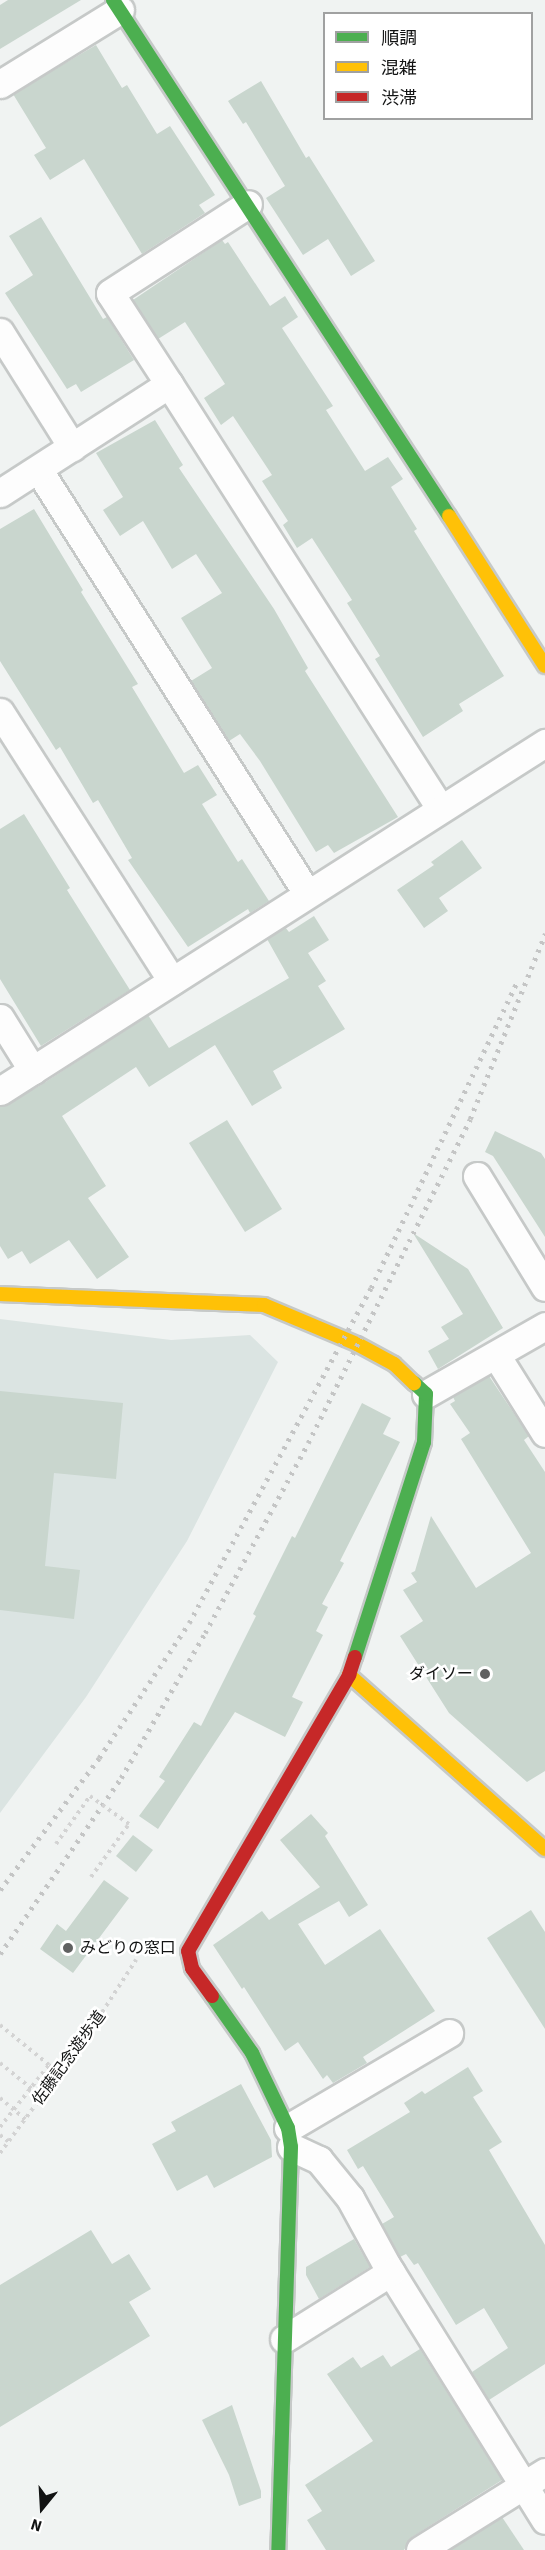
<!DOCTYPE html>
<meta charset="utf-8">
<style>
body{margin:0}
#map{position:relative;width:545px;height:2550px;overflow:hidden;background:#f0f3f2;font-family:"Source Sans 3","Noto Sans JP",sans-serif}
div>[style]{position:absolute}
.built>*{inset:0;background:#dbe4e2}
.building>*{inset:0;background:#c9d6ce}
.path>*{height:4px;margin-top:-2px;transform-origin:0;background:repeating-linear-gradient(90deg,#d3d3d3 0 3px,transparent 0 7.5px)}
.roads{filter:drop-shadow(2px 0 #c6c9c8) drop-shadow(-2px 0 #c6c9c8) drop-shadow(0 2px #c6c9c8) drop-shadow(0 -2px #c6c9c8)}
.street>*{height:27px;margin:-13.5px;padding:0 13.5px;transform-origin:13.5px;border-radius:13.5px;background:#fdfdfd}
.fast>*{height:14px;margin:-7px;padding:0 7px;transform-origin:7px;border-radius:7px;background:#4caf50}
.slow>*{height:14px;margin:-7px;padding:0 7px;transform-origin:7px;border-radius:7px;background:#ffc107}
.jam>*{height:14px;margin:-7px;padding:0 7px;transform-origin:7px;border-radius:7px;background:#c62828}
.rail>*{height:4.5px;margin-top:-2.25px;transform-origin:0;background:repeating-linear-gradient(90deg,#c4c5c5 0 3px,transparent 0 9px)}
.path-bridge>*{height:4px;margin-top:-2px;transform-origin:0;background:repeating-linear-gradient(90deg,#d3d3d3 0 3px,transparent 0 7.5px)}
.dots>*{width:16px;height:16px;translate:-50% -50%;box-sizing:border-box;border:3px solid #fff;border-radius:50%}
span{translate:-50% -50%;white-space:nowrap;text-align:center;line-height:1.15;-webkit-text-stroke:5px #fff;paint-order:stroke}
.poi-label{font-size:16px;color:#121313}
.right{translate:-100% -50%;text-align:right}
.left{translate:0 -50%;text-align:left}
.street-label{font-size:16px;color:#121313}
.legend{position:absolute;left:323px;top:12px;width:210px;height:108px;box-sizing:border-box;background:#fff;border:2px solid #a0a1a1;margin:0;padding:8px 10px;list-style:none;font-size:18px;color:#121313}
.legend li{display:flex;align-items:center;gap:12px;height:30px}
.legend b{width:30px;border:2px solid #a0a1a1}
.north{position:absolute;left:12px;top:2478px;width:60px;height:60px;-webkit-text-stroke:4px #fff;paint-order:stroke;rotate:198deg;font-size:16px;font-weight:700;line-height:24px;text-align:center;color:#121313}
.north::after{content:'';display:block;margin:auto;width:21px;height:27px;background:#121313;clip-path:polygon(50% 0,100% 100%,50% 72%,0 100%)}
</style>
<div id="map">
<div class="built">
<i style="clip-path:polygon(0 1319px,171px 1340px,250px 1335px,278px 1362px,187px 1541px,86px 1697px,0 1813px)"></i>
</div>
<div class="building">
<i style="clip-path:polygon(8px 0,81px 0,0 49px,0 5px)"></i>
<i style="clip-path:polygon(96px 45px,122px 88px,127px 85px,157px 134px,170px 126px,215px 195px,199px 205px,205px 213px,142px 254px,84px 159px,50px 180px,34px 155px,46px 148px,13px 94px)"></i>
<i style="clip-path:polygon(261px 81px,306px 158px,309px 156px,375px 261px,351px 276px,328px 239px,303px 255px,266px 198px,285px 186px,246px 122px,243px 124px,228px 101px)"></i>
<i style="clip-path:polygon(41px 217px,103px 319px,107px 317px,134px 360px,81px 392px,76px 384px,67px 389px,5px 293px,33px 275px,9px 236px)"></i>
<i style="clip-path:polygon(222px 240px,225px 244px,228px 242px,270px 306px,285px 296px,298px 317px,282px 328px,333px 406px,326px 410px,365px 471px,388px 457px,403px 479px,391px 487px,417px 529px,414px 531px,504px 676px,459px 704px,463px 711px,423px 737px,375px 659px,380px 656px,347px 603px,352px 600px,312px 538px,297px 548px,283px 525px,288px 521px,262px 481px,272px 475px,233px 416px,221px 425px,204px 398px,225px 384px,185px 322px,158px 339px,133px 300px)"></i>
<i style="clip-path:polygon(155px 420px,183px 465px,179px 468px,274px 609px,308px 668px,305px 671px,398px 817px,334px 853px,328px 845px,316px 852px,260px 761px,240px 734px,229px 741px,191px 681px,212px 668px,181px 618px,222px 593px,196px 554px,172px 569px,143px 521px,120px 536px,103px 510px,123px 497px,96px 453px)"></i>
<i style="clip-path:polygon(34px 509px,83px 590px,81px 592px,138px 684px,132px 687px,184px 773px,198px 765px,217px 795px,202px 804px,238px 862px,242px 859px,269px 901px,250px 913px,248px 909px,188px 947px,128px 860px,132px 858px,98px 800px,93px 803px,60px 747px,56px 750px,0 661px,0 529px)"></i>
<i style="clip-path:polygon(24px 814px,70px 888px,67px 890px,130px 990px,41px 1046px,0 979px,0 829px)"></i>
<i style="clip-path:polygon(462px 840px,482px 868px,439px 898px,448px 911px,424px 928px,397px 890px,434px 865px,431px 862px)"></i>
<i style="clip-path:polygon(314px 916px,329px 940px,308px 953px,326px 981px,318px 986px,345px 1029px,273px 1071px,282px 1088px,252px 1106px,215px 1045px,149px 1087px,136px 1067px,62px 1116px,106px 1186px,88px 1198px,129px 1257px,97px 1279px,69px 1240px,30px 1264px,22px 1251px,8px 1259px,0 1246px,0 1107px,41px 1085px,148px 1015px,169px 1048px,289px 978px,267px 939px,285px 927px,289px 932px)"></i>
<i style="clip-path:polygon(227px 1120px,282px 1209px,245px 1232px,189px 1143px)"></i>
<i style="clip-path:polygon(495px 1131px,541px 1153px,545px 1159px,545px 1237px,493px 1156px,485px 1152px)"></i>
<i style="clip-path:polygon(413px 1233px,468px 1269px,503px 1328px,438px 1369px,428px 1351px,449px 1339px,441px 1327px,463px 1314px)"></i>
<i style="clip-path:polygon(489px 1376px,529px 1436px,524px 1440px,545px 1472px,545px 1771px,527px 1782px,449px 1713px,400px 1636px,423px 1621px,403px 1590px,417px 1582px,411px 1573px,415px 1571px,431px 1516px,476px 1588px,531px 1553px,461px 1439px,470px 1433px,450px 1404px,455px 1401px,453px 1397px)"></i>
<i style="clip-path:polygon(0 1391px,123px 1403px,116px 1479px,54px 1473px,45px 1566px,80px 1570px,74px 1619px,0 1610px)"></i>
<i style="clip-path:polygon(362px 1403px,391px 1418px,383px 1434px,400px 1442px,340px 1561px,344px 1563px,322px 1604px,328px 1607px,316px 1631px,323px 1635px,292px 1697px,303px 1702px,285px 1737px,235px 1712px,158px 1829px,139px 1816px,165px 1781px,159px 1777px,194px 1722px,201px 1726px,256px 1616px,253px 1614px,292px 1536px,295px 1538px)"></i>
<i style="clip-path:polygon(311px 1814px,328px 1833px,325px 1836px,368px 1905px,349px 1917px,339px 1901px,298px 1924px,325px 1965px,380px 1929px,435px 2011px,363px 2057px,367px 2063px,333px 2083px,327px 2075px,323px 2079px,298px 2042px,285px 2051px,244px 1987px,242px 1989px,213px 1945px,262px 1911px,269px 1920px,320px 1887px,280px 1840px)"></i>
<i style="clip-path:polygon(133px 1835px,153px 1850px,136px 1872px,116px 1856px)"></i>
<i style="clip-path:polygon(104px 1880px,129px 1898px,73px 1973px,40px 1949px,57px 1924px,66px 1931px)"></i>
<i style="clip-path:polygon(531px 1910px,545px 1932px,545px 2029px,487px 1938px)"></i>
<i style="clip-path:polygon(468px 2067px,483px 2091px,473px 2097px,502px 2142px,489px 2150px,545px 2245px,545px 2364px,489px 2400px,472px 2372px,508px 2348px,484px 2308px,456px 2325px,418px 2263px,414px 2265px,406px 2254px,400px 2257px,382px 2224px,394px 2217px,363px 2166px,358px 2169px,347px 2150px,410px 2112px,404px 2103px,422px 2091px,425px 2094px)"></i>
<i style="clip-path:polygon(241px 2084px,271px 2140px,272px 2157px,214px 2188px,207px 2175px,177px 2191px,152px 2144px,176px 2131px,171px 2122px)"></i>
<i style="clip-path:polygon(91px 2230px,112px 2264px,129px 2254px,151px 2289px,129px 2302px,150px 2336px,0 2427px,0 2285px)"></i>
<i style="clip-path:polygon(354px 2239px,370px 2267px,319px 2299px,306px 2275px,306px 2267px)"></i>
<i style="clip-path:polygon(420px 2349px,502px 2480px,412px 2537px,404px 2550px,326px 2550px,307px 2520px,322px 2511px,305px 2485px,373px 2441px,327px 2374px,353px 2357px,361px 2368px,383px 2355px,391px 2367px)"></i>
<i style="clip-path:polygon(232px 2405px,261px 2491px,261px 2498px,239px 2506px,229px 2475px,202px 2420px)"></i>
<i style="clip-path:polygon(502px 2517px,524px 2550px,450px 2550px)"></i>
</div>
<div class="path">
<i style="left:56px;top:1844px;width:59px;rotate:-54.7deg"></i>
<i style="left:91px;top:1877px;width:65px;rotate:-54.4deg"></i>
<i style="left:0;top:2025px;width:63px;rotate:39.2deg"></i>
<i style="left:0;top:2063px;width:54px;rotate:39deg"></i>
<i style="left:0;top:2098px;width:33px;rotate:40deg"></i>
<i style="left:0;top:2127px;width:79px;rotate:-51.7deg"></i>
<i style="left:49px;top:2065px;width:13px;rotate:42deg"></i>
<i style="left:0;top:2135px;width:11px;rotate:38deg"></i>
<i style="left:0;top:2153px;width:152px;rotate:-53.6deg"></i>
<i style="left:90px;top:2031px;width:85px;rotate:-57.1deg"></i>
</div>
<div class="roads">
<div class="street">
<i style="left:0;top:84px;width:141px;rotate:-31.7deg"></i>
<i style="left:0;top:332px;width:136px;rotate:57.9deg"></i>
<i style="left:169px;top:384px;width:108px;rotate:-123deg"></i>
<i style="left:110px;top:293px;width:164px;rotate:-32.8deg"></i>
<i style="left:38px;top:469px;width:502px;rotate:57.61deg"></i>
<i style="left:0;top:493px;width:201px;rotate:-32.8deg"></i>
<i style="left:169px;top:384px;width:503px;rotate:57.42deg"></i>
<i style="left:0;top:712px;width:319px;rotate:57.4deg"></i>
<i style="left:0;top:1018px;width:62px;rotate:58.1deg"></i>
<i style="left:0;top:1091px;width:647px;rotate:-32.56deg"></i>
<i style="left:477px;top:1176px;width:130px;rotate:58.5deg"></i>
<i style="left:496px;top:1355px;width:92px;rotate:57.9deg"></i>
<i style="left:426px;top:1394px;width:137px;rotate:-29.7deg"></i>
<i style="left:288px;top:2128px;width:187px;rotate:-30.5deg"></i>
<i style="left:291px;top:2147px;width:31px;rotate:25deg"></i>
<i style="left:319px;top:2160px;width:49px;rotate:50.8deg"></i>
<i style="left:350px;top:2198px;width:77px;rotate:61.4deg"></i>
<i style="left:387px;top:2266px;width:299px;rotate:58.1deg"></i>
<i style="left:284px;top:2339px;width:126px;rotate:-32.1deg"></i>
<i style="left:420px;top:2550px;width:147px;rotate:-32deg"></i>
</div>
<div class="fast">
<i style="left:113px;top:0;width:616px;rotate:56.93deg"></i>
<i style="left:355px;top:1657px;width:226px;rotate:-72.2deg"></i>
<i style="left:424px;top:1442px;width:48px;rotate:-87.6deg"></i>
<i style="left:426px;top:1394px;width:16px;rotate:-137deg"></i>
<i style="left:212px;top:1996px;width:70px;rotate:54.9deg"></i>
<i style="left:252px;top:2053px;width:83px;rotate:64.4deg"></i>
<i style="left:288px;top:2128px;width:19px;rotate:81deg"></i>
<i style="left:291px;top:2147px;width:403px;rotate:91.8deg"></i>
</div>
<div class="slow">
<i style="left:449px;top:516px;width:178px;rotate:57.4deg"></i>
<i style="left:0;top:1294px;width:264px;rotate:2.4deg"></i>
<i style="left:264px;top:1305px;width:101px;rotate:22.8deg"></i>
<i style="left:357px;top:1344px;width:42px;rotate:28.4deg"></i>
<i style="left:394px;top:1364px;width:28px;rotate:44deg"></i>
<i style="left:349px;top:1675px;width:262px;rotate:41.6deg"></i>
</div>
<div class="jam">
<i style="left:212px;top:1996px;width:34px;rotate:-126deg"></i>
<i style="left:192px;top:1968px;width:17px;rotate:-103deg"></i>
<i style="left:188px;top:1951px;width:320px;rotate:-59.7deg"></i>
<i style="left:349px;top:1675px;width:19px;rotate:-72deg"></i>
</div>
</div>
<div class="rail">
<i style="left:0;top:1890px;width:165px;rotate:-53.1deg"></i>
<i style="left:99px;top:1758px;width:162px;rotate:-56.3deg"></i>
<i style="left:189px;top:1623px;width:381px;rotate:-61.5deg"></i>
<i style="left:371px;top:1288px;width:341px;rotate:-64.5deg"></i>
<i style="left:0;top:1954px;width:214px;rotate:-55.5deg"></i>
<i style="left:121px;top:1778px;width:168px;rotate:-59.9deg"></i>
<i style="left:205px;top:1633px;width:216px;rotate:-61.5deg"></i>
<i style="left:308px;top:1443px;width:362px;rotate:-63.4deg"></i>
<i style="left:470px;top:1119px;width:200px;rotate:-67.9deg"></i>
</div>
<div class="path-bridge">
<i style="left:90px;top:1796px;width:48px;rotate:35.7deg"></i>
</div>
<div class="dots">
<i style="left:485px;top:1674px;background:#606161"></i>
<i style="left:68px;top:1948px;background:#606161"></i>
</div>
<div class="poi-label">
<span class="right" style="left:473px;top:1674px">ダイソー</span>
<span class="left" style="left:80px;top:1948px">みどりの窓口</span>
</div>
<div class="street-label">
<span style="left:69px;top:2058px;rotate:-54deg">佐藤記念遊歩道</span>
</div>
<ul class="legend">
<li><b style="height:8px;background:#4caf50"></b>順調</li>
<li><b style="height:8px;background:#ffc107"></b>混雑</li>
<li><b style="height:8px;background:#c62828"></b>渋滞</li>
</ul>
<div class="north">N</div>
</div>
